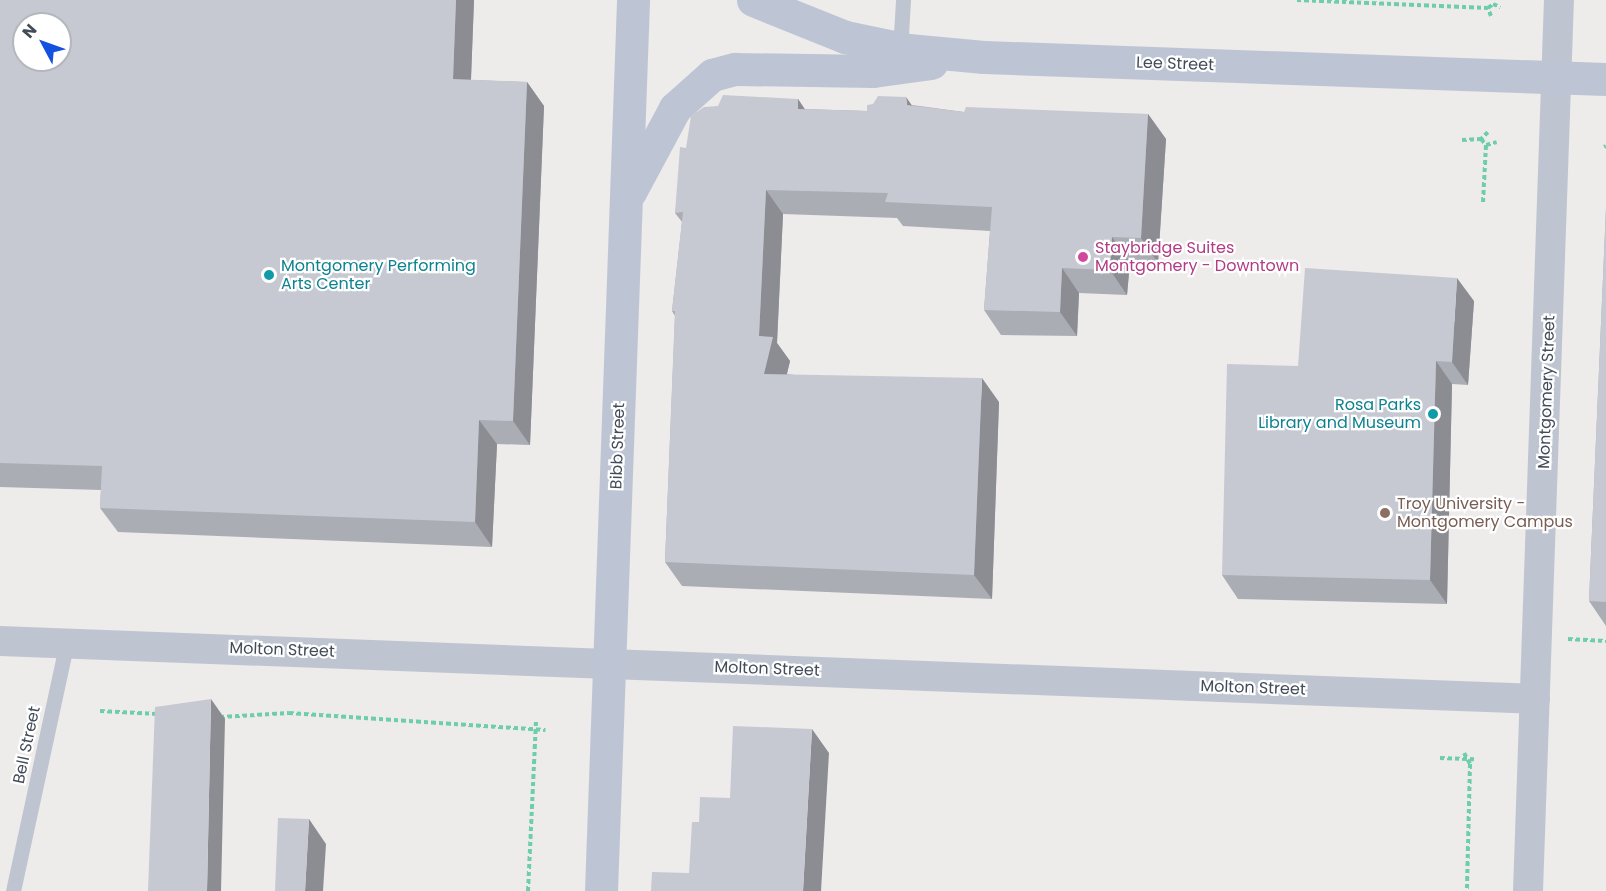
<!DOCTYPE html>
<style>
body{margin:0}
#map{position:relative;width:1606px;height:891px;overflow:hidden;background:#eeebeb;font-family:Poppins,sans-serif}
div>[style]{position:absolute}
.path>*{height:4px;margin-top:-2px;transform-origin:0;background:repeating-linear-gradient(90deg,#6ecdab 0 4.5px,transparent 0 7.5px)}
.lane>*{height:15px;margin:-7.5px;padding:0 7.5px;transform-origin:7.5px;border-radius:7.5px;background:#bec5d1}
.street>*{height:30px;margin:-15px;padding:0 15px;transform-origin:15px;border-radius:15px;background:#bec5d1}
.secondary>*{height:33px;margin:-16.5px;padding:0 16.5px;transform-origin:16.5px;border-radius:16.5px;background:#bdc5d5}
.wall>*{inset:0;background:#abadb5}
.shaded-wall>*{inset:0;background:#8b8d93}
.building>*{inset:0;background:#c7c9d2}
.dots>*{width:16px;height:16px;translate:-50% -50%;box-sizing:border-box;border:3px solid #fff;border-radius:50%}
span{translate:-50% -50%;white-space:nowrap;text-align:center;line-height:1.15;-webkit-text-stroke:4.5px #fff;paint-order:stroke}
.street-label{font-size:16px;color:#434c59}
.hotel-label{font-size:16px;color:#b23c85}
.left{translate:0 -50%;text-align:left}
.culture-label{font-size:16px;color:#0d838f}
.right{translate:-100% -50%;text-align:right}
.education-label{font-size:16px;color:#785e54}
.north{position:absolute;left:12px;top:12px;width:60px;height:60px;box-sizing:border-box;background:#fff;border:2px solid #b4b7bd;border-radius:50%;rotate:311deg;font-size:16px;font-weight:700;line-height:24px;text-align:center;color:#434c59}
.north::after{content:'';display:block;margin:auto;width:21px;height:27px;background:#1551df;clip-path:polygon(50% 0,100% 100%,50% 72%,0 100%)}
</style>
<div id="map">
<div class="path">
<i style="left:1297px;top:0;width:191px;rotate:2.4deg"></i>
<i style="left:1491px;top:16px;width:9px;rotate:-111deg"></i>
<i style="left:1488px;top:8px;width:6px;rotate:-39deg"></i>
<i style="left:1493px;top:4px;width:8px;rotate:23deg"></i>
<i style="left:1488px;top:132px;width:10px;rotate:135deg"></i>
<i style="left:1481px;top:139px;width:8px;rotate:50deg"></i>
<i style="left:1486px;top:145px;width:11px;rotate:-15deg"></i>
<i style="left:1462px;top:140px;width:19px;rotate:-3deg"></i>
<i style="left:1604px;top:147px;width:2px;rotate:-27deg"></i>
<i style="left:1483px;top:202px;width:57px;rotate:-87deg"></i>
<i style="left:1568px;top:639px;width:38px;rotate:3deg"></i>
<i style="left:100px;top:711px;width:58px;rotate:3deg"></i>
<i style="left:220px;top:717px;width:69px;rotate:-3.3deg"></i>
<i style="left:289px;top:713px;width:257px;rotate:3.8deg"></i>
<i style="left:1464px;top:753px;width:13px;rotate:61deg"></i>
<i style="left:1470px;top:764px;width:127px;rotate:91.4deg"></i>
<i style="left:1440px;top:758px;width:34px;rotate:2deg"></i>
<i style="left:528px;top:891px;width:172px;rotate:-87.3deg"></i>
</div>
<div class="lane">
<i style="left:900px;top:51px;width:51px;rotate:-86.6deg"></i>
<i style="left:13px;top:891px;width:255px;rotate:-77.8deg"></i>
</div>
<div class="street">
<i style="left:0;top:641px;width:1536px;rotate:2.16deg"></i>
<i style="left:1528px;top:891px;width:892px;rotate:-88.01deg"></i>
</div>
<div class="secondary">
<i style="left:753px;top:0;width:99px;rotate:21.9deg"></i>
<i style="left:845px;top:37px;width:64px;rotate:11.7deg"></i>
<i style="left:908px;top:50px;width:76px;rotate:5.3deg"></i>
<i style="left:984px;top:57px;width:622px;rotate:2.03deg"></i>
<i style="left:630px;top:192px;width:95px;rotate:-61.8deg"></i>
<i style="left:675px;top:108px;width:50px;rotate:-41.7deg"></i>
<i style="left:712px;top:75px;width:24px;rotate:-15deg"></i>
<i style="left:735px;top:69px;width:138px;rotate:0.8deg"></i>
<i style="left:873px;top:71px;width:59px;rotate:-7.9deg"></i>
<i style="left:601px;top:891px;width:892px;rotate:-87.94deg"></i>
</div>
<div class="wall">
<i style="clip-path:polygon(0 0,474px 0,471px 80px,527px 82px,544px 106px,530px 445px,497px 444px,492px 547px,118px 532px,100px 508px,101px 490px,0 487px)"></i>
<i style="clip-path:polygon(798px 99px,804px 109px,867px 111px,912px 105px,964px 112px,1148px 114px,1166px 139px,1158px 263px,1130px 262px,1127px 295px,1079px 293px,1077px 336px,1001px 335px,984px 310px,990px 231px,903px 226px,897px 218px,783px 214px,777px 343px,790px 361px,787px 374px,999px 402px,992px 599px,682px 586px,665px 562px,675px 316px,672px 311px,682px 222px,675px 213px,686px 148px)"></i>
<i style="clip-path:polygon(1606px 208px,1606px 626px,1589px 601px)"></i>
<i style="clip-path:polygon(1474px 301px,1468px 385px,1452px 384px,1447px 604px,1238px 599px,1222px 575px)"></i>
</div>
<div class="shaded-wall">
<i style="clip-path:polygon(456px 0,474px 0,470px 104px,453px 79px)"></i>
<i style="clip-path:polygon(527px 82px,544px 106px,530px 445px,513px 421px)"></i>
<i style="clip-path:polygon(906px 97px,923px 121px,907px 105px)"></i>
<i style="clip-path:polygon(798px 99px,815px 124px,798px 109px)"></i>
<i style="clip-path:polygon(1148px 114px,1166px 139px,1158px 263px,1141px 238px)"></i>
<i style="clip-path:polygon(766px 190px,783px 214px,777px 343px,790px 361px,781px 398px,764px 374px,759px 336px)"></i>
<i style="clip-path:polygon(1112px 237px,1130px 262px,1127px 295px,1110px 270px)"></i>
<i style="clip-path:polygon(1062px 268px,1079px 293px,1077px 336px,1060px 312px)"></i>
<i style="clip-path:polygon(1457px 278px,1474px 301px,1468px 385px,1452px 362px)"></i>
<i style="clip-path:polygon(1436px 361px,1452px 384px,1447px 604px,1430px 580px)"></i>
<i style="clip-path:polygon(982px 378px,999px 402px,992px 599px,974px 575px)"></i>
<i style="clip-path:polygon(479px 420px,497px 444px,492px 547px,475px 522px)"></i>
<i style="clip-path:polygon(211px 699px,225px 719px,221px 891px,207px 891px)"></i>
<i style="clip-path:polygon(812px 729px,829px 753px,821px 891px,803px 891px)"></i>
<i style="clip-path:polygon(309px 819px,326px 844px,323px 891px,305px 891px)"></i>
</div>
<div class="building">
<i style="clip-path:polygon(evenodd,0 0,456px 0,453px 79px,527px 82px,513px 421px,479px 420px,475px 522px,100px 508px,102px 466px,0 463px,0 0,24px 24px,60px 24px,60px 60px,24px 60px,24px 24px)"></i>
<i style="clip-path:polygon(723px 95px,798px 99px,798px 109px,867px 111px,867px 105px,873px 104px,878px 96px,906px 97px,907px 105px,964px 112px,966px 107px,1148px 114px,1141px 238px,1112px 237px,1110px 270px,1062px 268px,1060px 312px,984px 310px,992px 207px,885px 202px,888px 193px,766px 190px,759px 336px,773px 337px,764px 374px,982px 378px,974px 575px,665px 562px,675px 311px,672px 311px,683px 212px,675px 213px,680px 147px,686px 148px,691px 116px,704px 107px,718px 106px)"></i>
<i style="clip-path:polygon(1606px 208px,1606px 602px,1589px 601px)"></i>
<i style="clip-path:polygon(1305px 268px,1457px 278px,1452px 362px,1436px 361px,1430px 580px,1222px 575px,1227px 364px,1298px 366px)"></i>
<i style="clip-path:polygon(211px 699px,207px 891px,148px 891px,155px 707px)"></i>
<i style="clip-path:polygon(733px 726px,812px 729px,803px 891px,651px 891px,652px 872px,689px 873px,692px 822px,699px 822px,700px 797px,730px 798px)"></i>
<i style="clip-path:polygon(278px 818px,309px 819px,305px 891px,275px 891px)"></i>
</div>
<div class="dots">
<i style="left:1083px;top:257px;background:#d1479c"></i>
<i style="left:269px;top:275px;background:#0f9aa8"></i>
<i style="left:1433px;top:414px;background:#0f9aa8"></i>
<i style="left:1385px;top:513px;background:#8d6e63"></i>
</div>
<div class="street-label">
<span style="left:1175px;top:64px;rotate:2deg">Lee Street</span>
<span style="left:1547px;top:392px;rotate:-88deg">Montgomery Street</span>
<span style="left:618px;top:446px;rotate:-88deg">Bibb Street</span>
<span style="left:282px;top:650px;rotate:2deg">Molton Street</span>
<span style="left:767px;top:669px;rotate:2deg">Molton Street</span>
<span style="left:1253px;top:688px;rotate:2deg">Molton Street</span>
<span style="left:27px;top:745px;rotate:-78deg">Bell Street</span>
</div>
<div class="hotel-label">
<span class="left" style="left:1095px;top:257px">Staybridge Suites<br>Montgomery - Downtown</span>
</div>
<div class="culture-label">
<span class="left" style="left:281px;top:275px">Montgomery Performing<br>Arts Center</span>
<span class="right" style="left:1421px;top:414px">Rosa Parks<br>Library and Museum</span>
</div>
<div class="education-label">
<span class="left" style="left:1397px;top:513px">Troy University -<br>Montgomery Campus</span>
</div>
<div class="north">N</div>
</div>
